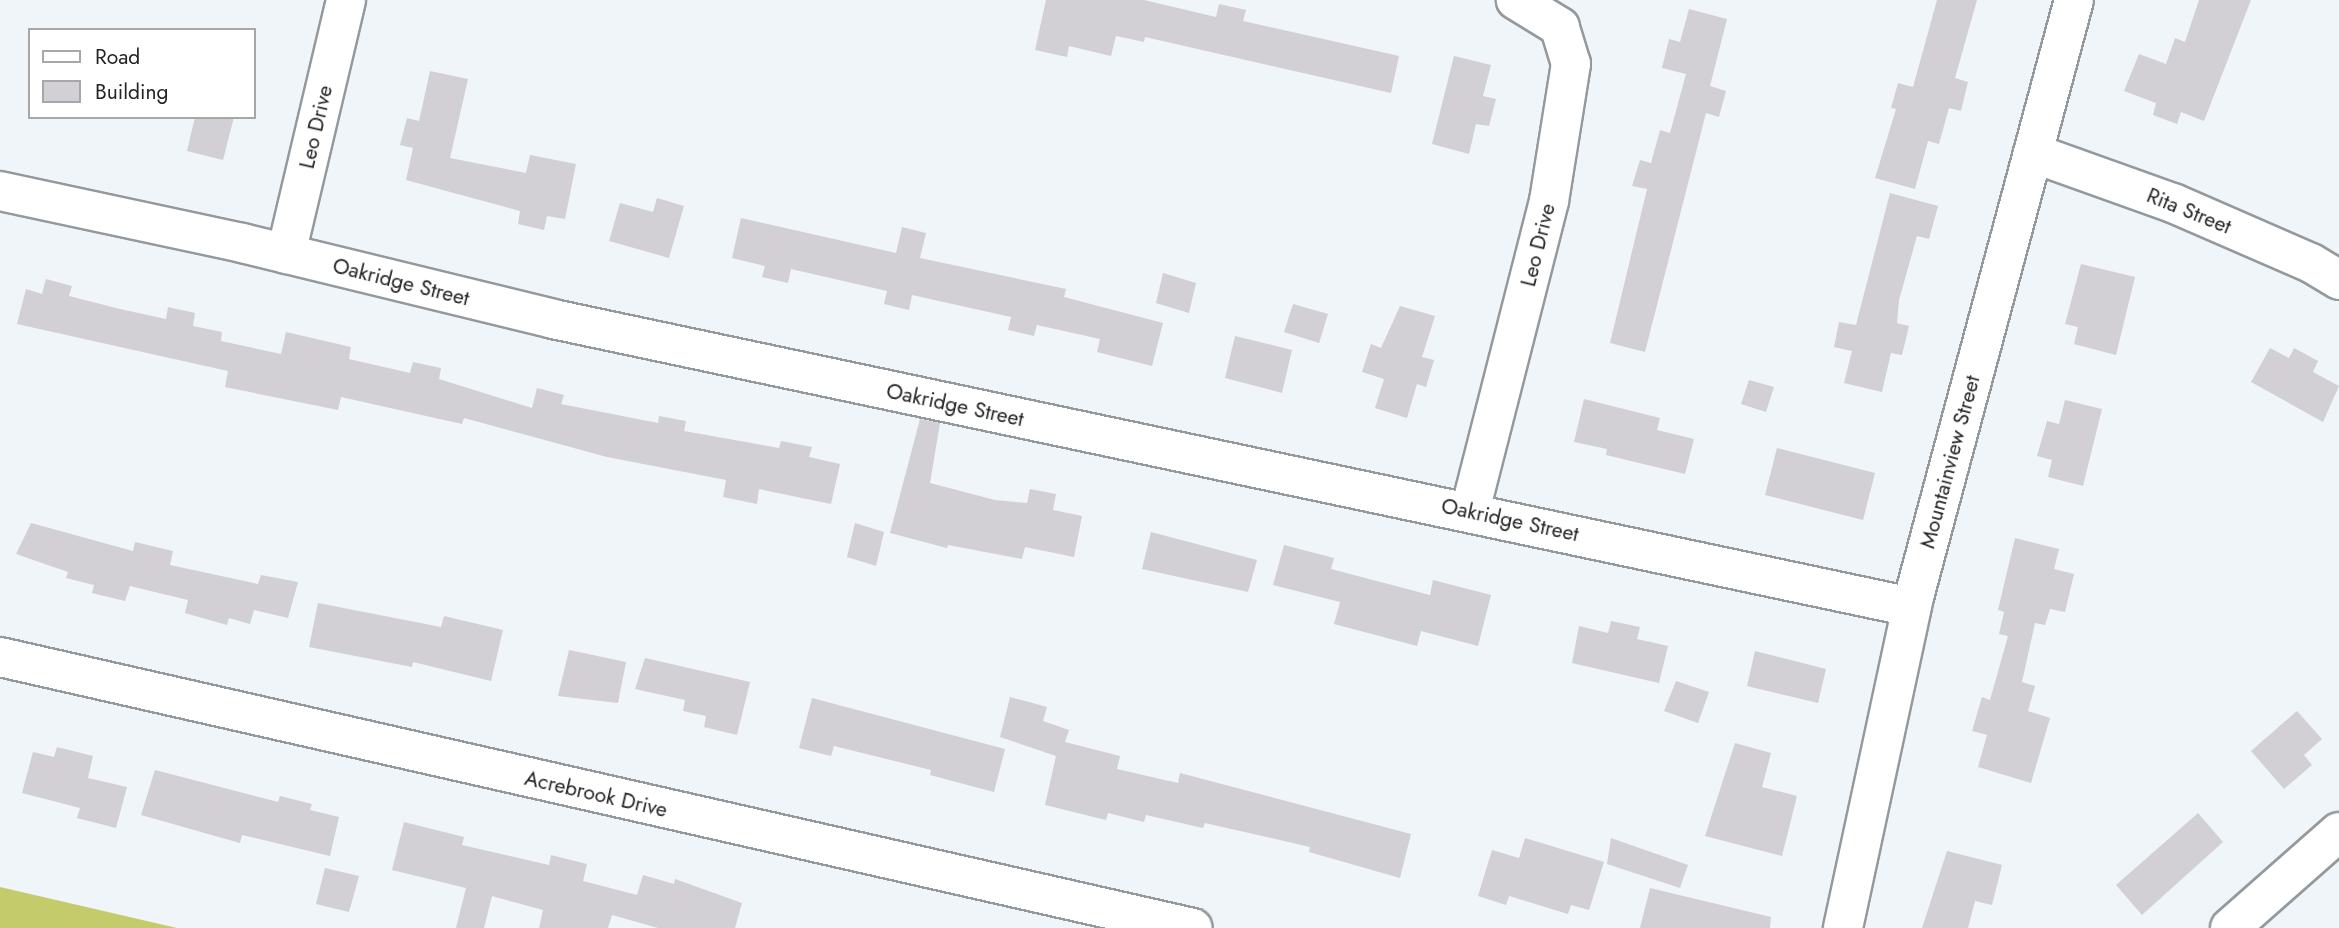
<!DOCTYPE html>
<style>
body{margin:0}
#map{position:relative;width:2339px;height:928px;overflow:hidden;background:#eff5f9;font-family:Jost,sans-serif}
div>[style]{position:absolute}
.forest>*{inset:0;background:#c4cb6b}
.building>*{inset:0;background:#d2cfd5}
.roads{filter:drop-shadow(2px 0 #94999d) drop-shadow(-2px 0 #94999d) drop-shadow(0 2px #94999d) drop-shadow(0 -2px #94999d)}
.street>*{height:38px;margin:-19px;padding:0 19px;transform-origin:19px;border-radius:19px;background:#fff}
span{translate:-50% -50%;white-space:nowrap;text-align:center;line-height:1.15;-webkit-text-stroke:7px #fff;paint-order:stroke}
.street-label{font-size:21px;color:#212324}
.legend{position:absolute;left:28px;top:28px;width:228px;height:91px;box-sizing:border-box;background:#fff;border:2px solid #a6a7a7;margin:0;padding:9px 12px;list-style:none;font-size:21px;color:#212324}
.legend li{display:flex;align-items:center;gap:14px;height:35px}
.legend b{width:35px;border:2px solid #a6a7a7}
</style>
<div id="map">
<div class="forest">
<i style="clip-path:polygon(0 887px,177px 928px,0 928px)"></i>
</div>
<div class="building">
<i style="clip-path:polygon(1046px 0,1144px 0,1216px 17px,1219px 4px,1246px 10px,1243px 21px,1399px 56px,1391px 93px,1145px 37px,1144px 42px,1116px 36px,1111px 56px,1069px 46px,1067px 57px,1035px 50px)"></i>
<i style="clip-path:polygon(1937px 0,1977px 0,1955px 78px,1968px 82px,1961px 111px,1949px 108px,1939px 144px,1928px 141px,1915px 189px,1875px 178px,1896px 109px,1891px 108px,1898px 83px,1913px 87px)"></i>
<i style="clip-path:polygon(2199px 0,2251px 0,2204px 121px,2181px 112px,2177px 124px,2153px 115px,2156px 103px,2124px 91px,2139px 54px,2166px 64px,2175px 38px,2185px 42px)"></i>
<i style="clip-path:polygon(1689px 9px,1727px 19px,1710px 86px,1726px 91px,1719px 117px,1706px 113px,1645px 352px,1610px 343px,1647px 189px,1632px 186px,1640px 160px,1651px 163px,1660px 130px,1670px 133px,1686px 74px,1662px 68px,1669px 39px,1680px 42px)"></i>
<i style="clip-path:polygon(1454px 56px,1491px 65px,1483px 96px,1496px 99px,1489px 126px,1476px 124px,1469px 154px,1432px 144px)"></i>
<i style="clip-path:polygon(430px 71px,468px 79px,450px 158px,526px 173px,530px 155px,576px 164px,565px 219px,547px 216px,544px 230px,518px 224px,520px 211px,406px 180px,413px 148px,400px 145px,407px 118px,419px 121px)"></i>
<i style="clip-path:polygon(195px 117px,234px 117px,223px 160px,187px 151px)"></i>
<i style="clip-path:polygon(1890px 193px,1938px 206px,1929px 239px,1917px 236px,1899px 300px,1897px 323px,1909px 326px,1902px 355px,1891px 353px,1882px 392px,1844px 383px,1852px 351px,1834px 347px,1839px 322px,1856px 325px)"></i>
<i style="clip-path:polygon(657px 198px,684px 206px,669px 258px,609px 241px,620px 203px,653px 212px)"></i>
<i style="clip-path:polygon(741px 218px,896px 253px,902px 227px,926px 233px,920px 258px,1066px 289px,1064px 297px,1163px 323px,1152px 366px,1097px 352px,1100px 339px,1037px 325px,1034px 336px,1008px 330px,1011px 317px,912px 295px,909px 310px,884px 304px,887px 291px,791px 269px,788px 283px,762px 277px,765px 266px,732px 258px)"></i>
<i style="clip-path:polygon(2081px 264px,2135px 277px,2116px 355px,2074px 344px,2078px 327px,2065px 324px)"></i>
<i style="clip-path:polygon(1163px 273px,1196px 283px,1189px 313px,1156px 303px)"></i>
<i style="clip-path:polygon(46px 279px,72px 286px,69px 296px,120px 309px,166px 319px,168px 307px,195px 313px,193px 326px,222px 332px,221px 341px,281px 354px,286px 332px,351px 347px,349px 359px,410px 373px,413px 362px,441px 368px,439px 379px,532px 408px,537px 388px,564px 395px,561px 404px,658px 423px,659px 416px,686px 421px,684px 431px,779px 448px,781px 441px,812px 447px,809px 457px,840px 464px,831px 504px,759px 489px,757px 504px,723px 497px,726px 480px,607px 457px,464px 418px,462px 424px,341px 397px,338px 410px,225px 387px,228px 371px,17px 324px,26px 289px,42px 294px)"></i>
<i style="clip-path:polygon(1293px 304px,1328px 314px,1319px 343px,1284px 332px)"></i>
<i style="clip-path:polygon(1400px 306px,1435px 316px,1422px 357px,1434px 360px,1426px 387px,1417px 384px,1407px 418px,1375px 408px,1384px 379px,1362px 372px,1371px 344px,1381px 348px)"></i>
<i style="clip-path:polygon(1235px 336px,1292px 350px,1282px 393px,1225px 378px)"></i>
<i style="clip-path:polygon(2270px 348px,2289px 358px,2294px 348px,2318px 361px,2313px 372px,2339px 386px,2323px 422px,2251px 382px)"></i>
<i style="clip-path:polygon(1749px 380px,1774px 387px,1766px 412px,1741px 404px)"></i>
<i style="clip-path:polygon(1584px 399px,1660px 418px,1657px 430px,1694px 439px,1685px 474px,1606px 455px,1607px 449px,1574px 442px)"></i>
<i style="clip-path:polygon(2065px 400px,2102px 409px,2083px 486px,2048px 477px,2052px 460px,2037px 456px,2047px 421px,2059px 424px)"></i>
<i style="clip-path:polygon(920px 419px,940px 423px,930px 483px,995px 500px,1027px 503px,1030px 489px,1056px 494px,1053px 510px,1082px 516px,1074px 557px,1025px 547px,1022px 559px,948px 545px,947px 548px,890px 533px)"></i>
<i style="clip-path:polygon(1777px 448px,1875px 473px,1863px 520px,1765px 495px)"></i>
<i style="clip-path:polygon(31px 523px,133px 551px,135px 542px,173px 551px,170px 565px,258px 584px,261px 575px,298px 582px,288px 618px,254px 610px,250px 624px,229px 618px,227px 625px,185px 613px,188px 600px,130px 586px,125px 601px,92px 593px,94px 585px,66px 578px,68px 572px,16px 554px)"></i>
<i style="clip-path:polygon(855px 523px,884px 532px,876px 566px,847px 557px)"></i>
<i style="clip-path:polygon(1151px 532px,1257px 560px,1248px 592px,1142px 569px)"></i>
<i style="clip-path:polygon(2015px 538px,2059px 549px,2054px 569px,2074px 574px,2065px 612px,2050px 609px,2045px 625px,2035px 623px,2022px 682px,2035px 686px,2028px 711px,2050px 718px,2031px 783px,1978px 767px,1987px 735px,1972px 731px,1982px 697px,1990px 700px,2008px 636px,1999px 634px,2004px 612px,1998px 610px)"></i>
<i style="clip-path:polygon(1284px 545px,1334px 558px,1331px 569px,1430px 595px,1433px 580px,1491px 595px,1478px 646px,1421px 631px,1417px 646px,1334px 624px,1340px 602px,1273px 585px)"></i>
<i style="clip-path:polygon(318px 603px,441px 627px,444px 616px,503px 630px,491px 681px,413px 662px,412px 667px,309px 647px)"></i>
<i style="clip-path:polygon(1611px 621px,1640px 627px,1637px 639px,1668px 646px,1659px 683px,1572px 663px,1579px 626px,1608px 633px)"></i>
<i style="clip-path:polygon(569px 650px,626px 662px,618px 703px,558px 696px)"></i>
<i style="clip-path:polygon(1755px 651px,1826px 669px,1818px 703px,1747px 686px)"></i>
<i style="clip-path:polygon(645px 658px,750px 682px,737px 735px,704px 727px,706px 716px,683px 711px,685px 700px,635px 689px)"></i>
<i style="clip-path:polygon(1676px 681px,1709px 692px,1698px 723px,1664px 711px)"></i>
<i style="clip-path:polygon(1010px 697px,1047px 707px,1043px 721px,1069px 730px,1065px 742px,1120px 756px,1117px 769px,1178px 783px,1180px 773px,1411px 834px,1400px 878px,1309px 852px,1310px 847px,1205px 823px,1203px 828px,1146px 815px,1144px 822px,1108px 813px,1106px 820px,1045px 805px,1056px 756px,1000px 737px)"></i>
<i style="clip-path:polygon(812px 698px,1005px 749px,994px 792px,930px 775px,931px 770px,834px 746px,831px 756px,799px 748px)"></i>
<i style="clip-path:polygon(2297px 711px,2322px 739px,2304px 755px,2312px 765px,2284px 789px,2251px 751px)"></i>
<i style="clip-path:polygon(1735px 743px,1771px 753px,1762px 787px,1797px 796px,1782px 856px,1705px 836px)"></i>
<i style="clip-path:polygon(57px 747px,93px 756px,88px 778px,127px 787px,116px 828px,77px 818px,80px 808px,22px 793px,33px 752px,54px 757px)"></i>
<i style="clip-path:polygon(155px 770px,278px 802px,280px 796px,312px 804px,310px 810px,339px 817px,330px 856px,242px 835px,240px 843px,141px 815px)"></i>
<i style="clip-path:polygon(2198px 813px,2223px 842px,2142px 915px,2116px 885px)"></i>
<i style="clip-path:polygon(404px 822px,464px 837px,462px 845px,549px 865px,551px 855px,587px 864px,583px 881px,637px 895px,643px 875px,674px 884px,675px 879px,742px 903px,735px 928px,658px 928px,612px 915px,608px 928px,539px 928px,543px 910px,492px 896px,484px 928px,456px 928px,466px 888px,392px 870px)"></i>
<i style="clip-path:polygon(1525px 838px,1604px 862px,1589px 910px,1571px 905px,1568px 914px,1509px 896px,1506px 905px,1478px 896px,1492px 850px,1519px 858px)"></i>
<i style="clip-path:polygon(1611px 838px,1688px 865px,1680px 888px,1607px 864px)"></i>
<i style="clip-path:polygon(1947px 851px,2002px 865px,1992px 905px,1975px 901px,1968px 928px,1922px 928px)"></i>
<i style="clip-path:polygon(325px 868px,359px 876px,349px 912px,316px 904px)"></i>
<i style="clip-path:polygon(1650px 888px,1771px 917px,1770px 928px,1640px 928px)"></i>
</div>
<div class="roads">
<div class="street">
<i style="left:2033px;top:153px;width:149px;rotate:19.7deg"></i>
<i style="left:2173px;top:203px;width:150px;rotate:23.5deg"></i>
<i style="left:2311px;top:263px;width:33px;rotate:31deg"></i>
<i style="left:0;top:191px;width:248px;rotate:12.1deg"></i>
<i style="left:242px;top:243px;width:320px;rotate:13.7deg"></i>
<i style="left:553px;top:319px;width:1389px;rotate:11.97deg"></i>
<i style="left:286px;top:254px;width:261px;rotate:-76.7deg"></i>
<i style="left:1470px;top:511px;width:320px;rotate:-75.7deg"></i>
<i style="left:1549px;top:201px;width:139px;rotate:-80.9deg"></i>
<i style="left:1571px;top:64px;width:39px;rotate:-107deg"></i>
<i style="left:1560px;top:27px;width:52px;rotate:-148.5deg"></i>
<i style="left:0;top:657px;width:1223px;rotate:12.8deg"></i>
<i style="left:1843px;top:928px;width:339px;rotate:-77.9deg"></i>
<i style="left:1914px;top:597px;width:618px;rotate:-75deg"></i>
<i style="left:2230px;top:928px;width:145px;rotate:-41.4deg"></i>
</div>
</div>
<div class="street-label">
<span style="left:316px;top:127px;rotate:-77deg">Leo Drive</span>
<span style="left:2189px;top:211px;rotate:22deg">Rita Street</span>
<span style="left:1538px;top:245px;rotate:-76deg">Leo Drive</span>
<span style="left:401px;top:282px;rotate:14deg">Oakridge Street</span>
<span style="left:955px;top:405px;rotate:12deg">Oakridge Street</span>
<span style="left:1950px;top:462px;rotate:-75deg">Mountainview Street</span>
<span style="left:1510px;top:520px;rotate:12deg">Oakridge Street</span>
<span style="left:596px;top:794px;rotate:13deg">Acrebrook Drive</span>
</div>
<ul class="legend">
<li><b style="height:9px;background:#fff"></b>Road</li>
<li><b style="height:19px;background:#d2cfd5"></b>Building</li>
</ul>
</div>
